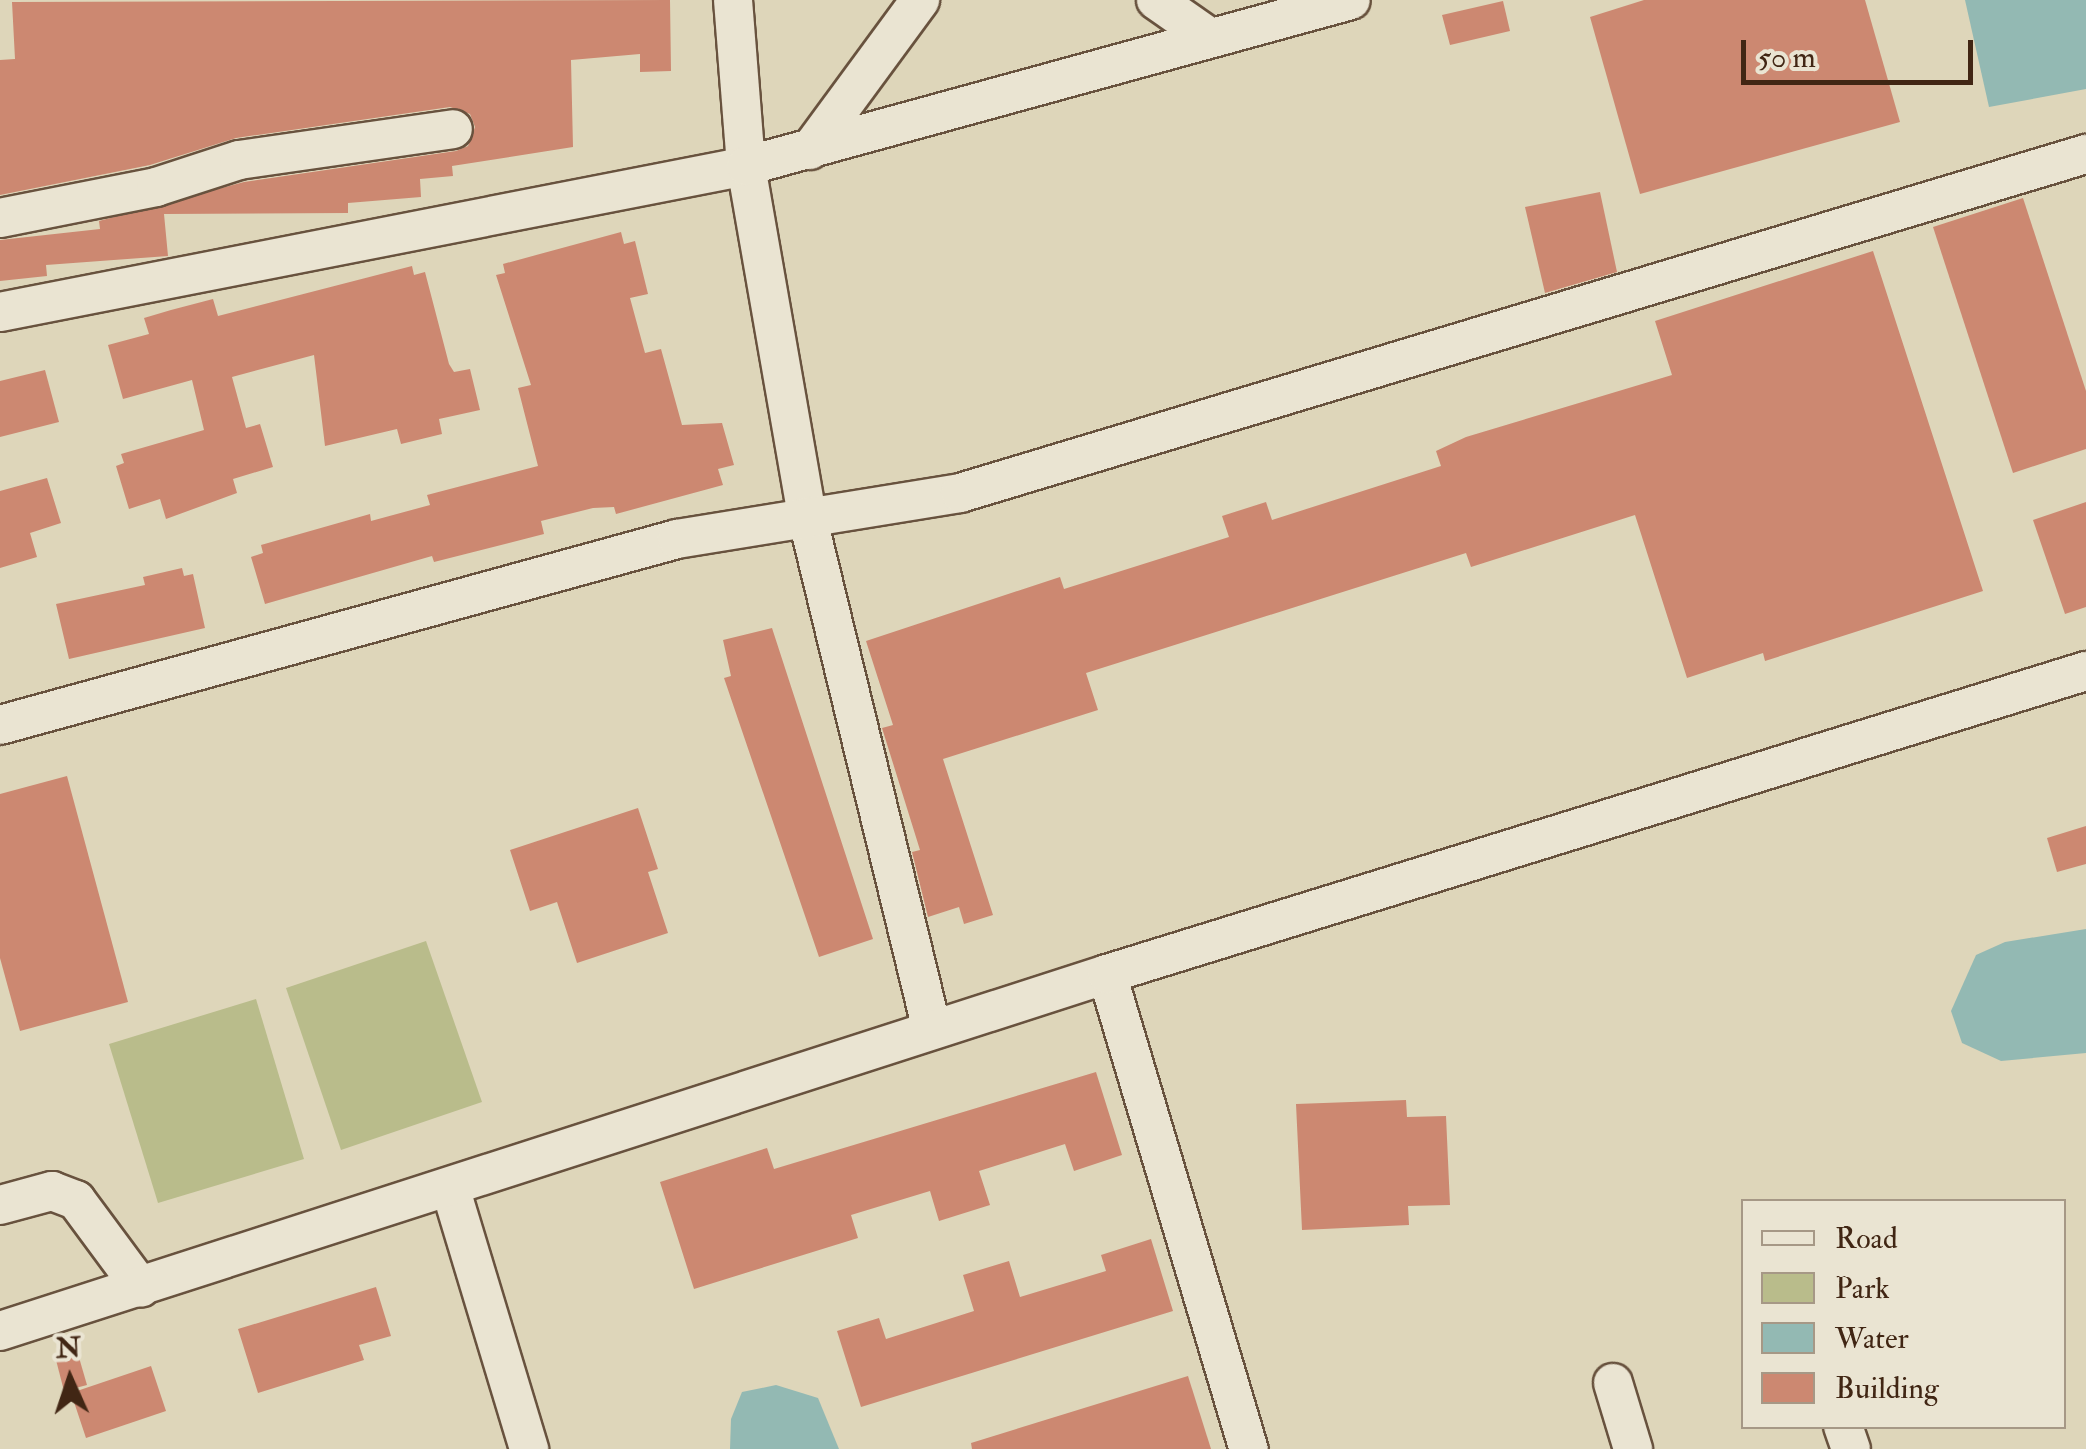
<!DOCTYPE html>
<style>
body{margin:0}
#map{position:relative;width:2086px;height:1449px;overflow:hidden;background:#ded6ba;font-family:"IM FELL Double Pica",serif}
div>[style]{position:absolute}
.green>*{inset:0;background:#b9bc8b}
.water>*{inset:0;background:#93b9b3}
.building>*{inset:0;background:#cc8871}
.roads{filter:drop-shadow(2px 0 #68523e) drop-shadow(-2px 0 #68523e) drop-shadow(0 2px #68523e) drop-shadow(0 -2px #68523e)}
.minor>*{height:38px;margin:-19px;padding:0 19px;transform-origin:19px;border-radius:19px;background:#eae4d2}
span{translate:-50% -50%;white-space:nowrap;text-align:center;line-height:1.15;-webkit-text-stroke:9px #eae4d2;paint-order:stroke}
.legend{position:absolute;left:1741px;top:1199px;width:325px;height:230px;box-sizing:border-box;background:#eae4d2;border:2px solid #a69886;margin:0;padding:12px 18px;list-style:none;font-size:30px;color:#412614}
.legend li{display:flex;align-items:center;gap:20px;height:50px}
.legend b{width:50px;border:2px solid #a69886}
.north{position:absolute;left:20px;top:1329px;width:100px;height:100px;-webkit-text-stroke:8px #eae4d2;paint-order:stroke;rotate:357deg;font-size:28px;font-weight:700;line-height:40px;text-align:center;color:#412614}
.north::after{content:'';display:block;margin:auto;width:35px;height:45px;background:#412614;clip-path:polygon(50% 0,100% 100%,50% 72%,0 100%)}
.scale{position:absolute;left:1741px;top:40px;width:232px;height:45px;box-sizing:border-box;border:5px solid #412614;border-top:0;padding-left:12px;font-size:30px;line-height:35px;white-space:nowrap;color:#412614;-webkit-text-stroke:8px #eae4d2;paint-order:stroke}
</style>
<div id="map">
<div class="green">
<i style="clip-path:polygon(426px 941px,482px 1102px,341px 1150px,286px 988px)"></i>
<i style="clip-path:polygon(256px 999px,304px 1159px,158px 1203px,109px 1044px)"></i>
</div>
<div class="water">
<i style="clip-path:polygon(1965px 0,2086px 0,2086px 89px,1989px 107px)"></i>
<i style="clip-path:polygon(2086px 929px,2086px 1053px,2001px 1061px,1962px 1043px,1951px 1011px,1976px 955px,2005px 942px)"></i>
<i style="clip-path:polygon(776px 1385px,818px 1398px,839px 1449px,730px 1449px,731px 1419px,742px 1392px)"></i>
</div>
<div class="building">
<i style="clip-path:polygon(670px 0,671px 71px,640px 72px,640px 54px,571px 60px,573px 147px,452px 166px,453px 176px,420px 179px,421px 197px,348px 203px,348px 213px,164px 214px,168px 256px,46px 265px,47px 276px,0 281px,0 240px,100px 229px,99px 221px,244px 182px,456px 151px,468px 146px,475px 127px,470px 114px,450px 107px,236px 138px,150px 165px,0 195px,0 60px,15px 59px,12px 2px)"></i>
<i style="clip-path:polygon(1644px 0,1865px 0,1900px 122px,1640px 194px,1590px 17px)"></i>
<i style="clip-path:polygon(1503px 1px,1510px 31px,1450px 45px,1442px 15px)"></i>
<i style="clip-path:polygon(1600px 192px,1617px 272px,1545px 293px,1525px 207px)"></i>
<i style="clip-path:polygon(2023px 198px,2086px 391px,2086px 449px,2013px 473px,1933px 227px)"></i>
<i style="clip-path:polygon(621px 232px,624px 244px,635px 241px,648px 294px,630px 298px,645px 353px,661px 349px,682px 425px,722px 423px,734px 465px,718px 469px,723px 485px,616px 514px,614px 507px,593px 508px,541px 521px,544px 534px,434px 562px,432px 556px,265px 604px,251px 557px,263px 553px,261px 545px,370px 514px,371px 521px,430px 505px,427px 495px,538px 466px,518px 388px,531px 385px,496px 275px,505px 273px,503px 264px)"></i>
<i style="clip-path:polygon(1873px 251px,1983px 591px,1765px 661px,1763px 653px,1687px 678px,1635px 515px,1471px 567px,1466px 553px,1086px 673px,1098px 710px,943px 759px,993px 915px,964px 924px,959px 907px,928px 917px,912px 852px,920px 850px,882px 728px,893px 725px,866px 641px,1060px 577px,1064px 589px,1229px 537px,1222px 516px,1266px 502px,1272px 520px,1441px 466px,1436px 451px,1466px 437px,1672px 375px,1655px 321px)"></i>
<i style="clip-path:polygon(412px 266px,414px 275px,425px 272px,449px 364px,454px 372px,470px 369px,480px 410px,439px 419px,442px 434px,401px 444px,397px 429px,325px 446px,314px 355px,232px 377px,246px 428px,260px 424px,273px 467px,233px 479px,237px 493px,166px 519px,160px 499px,129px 509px,116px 466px,124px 463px,121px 454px,204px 430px,192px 380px,123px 399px,108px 345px,149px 334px,144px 318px,171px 310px,213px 299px,218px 316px)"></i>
<i style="clip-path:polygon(45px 370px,59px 422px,0 437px,0 381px)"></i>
<i style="clip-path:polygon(47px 478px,61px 523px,30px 533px,37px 557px,0 568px,0 491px)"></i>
<i style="clip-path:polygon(2086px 502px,2086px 607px,2065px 614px,2033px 520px)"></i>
<i style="clip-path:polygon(182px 568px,184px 576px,193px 574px,205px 628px,69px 659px,56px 604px,145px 585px,143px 577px)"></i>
<i style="clip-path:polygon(772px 628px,873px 939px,819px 957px,724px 678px,731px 676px,723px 640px)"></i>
<i style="clip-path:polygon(67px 776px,128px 1002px,20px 1031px,0 958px,0 794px)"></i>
<i style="clip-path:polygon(638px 808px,658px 869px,648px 872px,668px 933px,577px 963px,557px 902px,530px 911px,510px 850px)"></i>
<i style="clip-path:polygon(2086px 826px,2086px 864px,2057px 872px,2047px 838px)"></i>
<i style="clip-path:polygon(1096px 1072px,1122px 1155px,1074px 1171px,1065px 1144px,979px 1171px,990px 1205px,939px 1221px,930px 1191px,851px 1215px,858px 1238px,694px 1289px,660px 1182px,767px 1148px,774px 1169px)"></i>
<i style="clip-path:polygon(1406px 1100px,1407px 1117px,1446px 1116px,1450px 1205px,1408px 1206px,1409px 1225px,1302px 1230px,1296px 1104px)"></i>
<i style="clip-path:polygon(1151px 1239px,1173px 1311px,861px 1407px,837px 1331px,879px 1318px,886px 1339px,974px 1311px,963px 1275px,1009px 1261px,1020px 1297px,1106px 1271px,1101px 1255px)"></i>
<i style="clip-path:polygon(376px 1287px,391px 1336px,359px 1345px,364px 1360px,258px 1393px,238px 1329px)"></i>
<i style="clip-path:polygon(78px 1354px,87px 1385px,64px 1391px,56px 1360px)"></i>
<i style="clip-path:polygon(151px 1366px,166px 1411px,86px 1438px,71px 1393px)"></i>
<i style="clip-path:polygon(1188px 1376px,1211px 1449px,972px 1449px,971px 1443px)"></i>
</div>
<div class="roads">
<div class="minor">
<i style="left:733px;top:0;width:167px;rotate:85.5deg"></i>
<i style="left:746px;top:166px;width:355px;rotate:80.1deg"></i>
<i style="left:807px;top:516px;width:529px;rotate:76.33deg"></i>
<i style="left:1156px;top:0;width:65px;rotate:34.9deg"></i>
<i style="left:810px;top:150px;width:186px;rotate:-53.7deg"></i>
<i style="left:0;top:218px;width:159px;rotate:-11.2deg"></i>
<i style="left:156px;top:187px;width:87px;rotate:-18deg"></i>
<i style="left:239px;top:160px;width:216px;rotate:-8.2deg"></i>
<i style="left:0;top:312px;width:760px;rotate:-11.07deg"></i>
<i style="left:746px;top:166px;width:627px;rotate:-15.34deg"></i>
<i style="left:0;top:725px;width:702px;rotate:-15.36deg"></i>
<i style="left:677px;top:539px;width:287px;rotate:-9.2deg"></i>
<i style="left:960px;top:493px;width:1176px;rotate:-16.76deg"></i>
<i style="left:1107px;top:974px;width:496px;rotate:73.4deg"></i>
<i style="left:450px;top:1187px;width:274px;rotate:73.2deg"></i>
<i style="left:0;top:1205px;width:54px;rotate:-15.1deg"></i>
<i style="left:52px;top:1191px;width:26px;rotate:21deg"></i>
<i style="left:76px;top:1200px;width:109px;rotate:53.5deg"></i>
<i style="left:0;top:1331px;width:1163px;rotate:-17.87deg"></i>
<i style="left:1107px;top:974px;width:1025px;rotate:-17.2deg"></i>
<i style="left:1613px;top:1383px;width:69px;rotate:73.1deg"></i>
<i style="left:1843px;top:1426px;width:24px;rotate:71deg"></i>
</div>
</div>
<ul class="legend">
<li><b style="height:12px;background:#eae4d2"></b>Road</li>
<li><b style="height:28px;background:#b9bc8b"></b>Park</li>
<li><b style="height:28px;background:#93b9b3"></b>Water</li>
<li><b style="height:28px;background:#cc8871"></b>Building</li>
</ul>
<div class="north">N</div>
<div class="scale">50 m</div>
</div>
